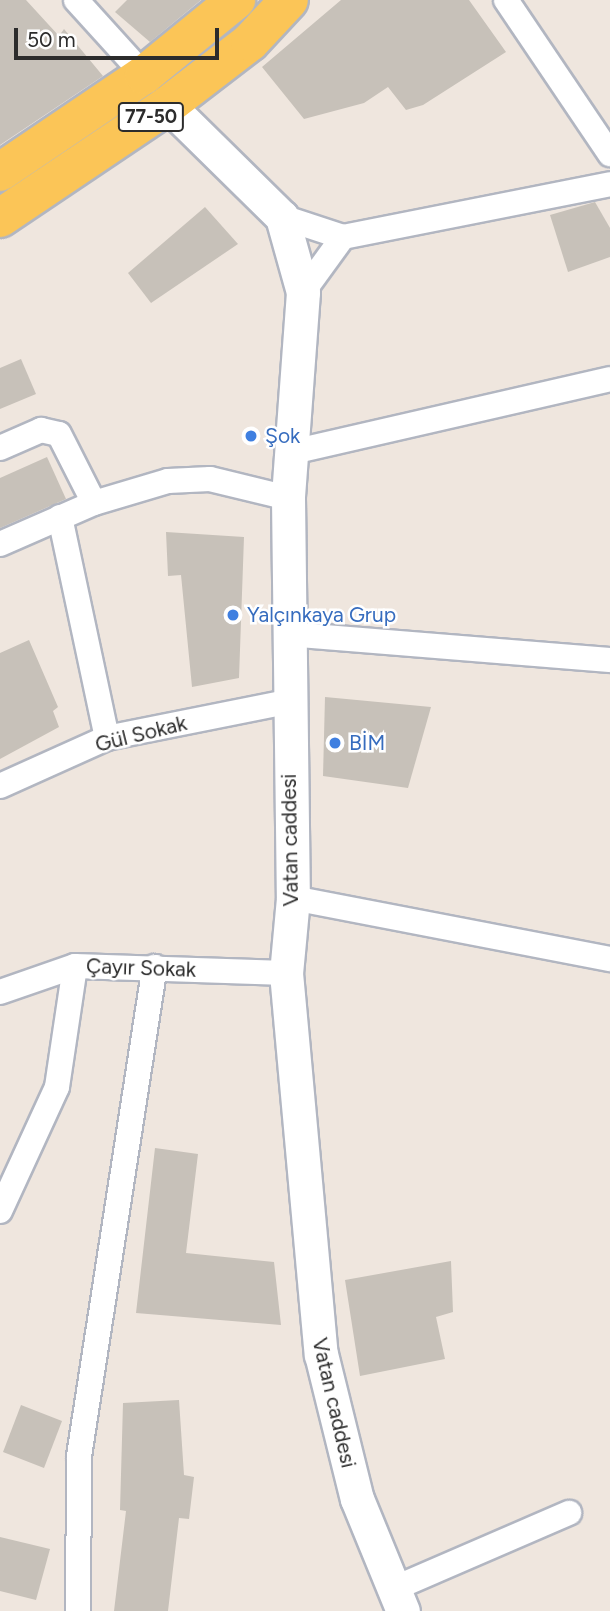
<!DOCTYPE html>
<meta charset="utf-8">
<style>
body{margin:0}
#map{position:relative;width:610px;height:1611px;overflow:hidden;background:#efe6de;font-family:Figtree,sans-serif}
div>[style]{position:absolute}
.building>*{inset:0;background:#c7c1b9}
.roads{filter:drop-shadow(2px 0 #b2b6c1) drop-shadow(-2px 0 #b2b6c1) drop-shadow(0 2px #b2b6c1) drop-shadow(0 -2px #b2b6c1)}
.street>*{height:24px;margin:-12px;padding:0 12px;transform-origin:12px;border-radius:12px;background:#fff}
.secondary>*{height:33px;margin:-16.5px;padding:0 16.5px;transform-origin:16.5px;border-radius:16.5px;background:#fff}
.primary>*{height:38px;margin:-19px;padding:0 19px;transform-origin:19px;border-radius:19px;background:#fbc557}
.dots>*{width:19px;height:19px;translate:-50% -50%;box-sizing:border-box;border:4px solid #fff;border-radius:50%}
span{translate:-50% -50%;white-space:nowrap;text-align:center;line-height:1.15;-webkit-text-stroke:5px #fff;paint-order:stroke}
.shield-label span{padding:2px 5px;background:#fff;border:2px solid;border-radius:5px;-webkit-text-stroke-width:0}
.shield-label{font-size:19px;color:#2c2c2c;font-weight:700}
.shop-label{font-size:21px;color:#366cbe}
.left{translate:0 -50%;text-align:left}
.street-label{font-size:21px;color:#2c2c2c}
.scale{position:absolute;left:14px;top:28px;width:205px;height:32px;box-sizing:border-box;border:4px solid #2c2c2c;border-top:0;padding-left:9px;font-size:21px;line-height:24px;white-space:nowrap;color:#2c2c2c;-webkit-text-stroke:5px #fff;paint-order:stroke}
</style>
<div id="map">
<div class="building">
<i style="clip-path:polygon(0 0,26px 0,59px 36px,64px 29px,103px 76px,0 145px)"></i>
<i style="clip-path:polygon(127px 0,201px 0,150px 42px,115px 12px)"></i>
<i style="clip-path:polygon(341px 0,469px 0,506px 52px,423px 105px,406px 110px,388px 87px,364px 103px,304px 119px,262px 67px)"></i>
<i style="clip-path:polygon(595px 202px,610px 228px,610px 257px,568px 272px,550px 215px)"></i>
<i style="clip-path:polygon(205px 207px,238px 244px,151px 303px,128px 273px)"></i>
<i style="clip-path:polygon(21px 359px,36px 394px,0 409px,0 368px)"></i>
<i style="clip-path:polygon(47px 457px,66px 499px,0 528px,0 478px)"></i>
<i style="clip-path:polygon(166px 532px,244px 537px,239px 678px,192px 687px,181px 575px,168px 576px)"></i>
<i style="clip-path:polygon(29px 640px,58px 707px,53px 711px,59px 727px,0 759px,0 653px)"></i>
<i style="clip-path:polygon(325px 697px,431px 707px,408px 788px,323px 776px)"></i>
<i style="clip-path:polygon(155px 1148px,198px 1154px,186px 1253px,274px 1262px,281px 1325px,136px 1313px)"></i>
<i style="clip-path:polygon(451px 1261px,453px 1312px,436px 1317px,445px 1359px,360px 1376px,345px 1280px)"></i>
<i style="clip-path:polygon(179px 1400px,184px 1475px,194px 1477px,189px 1519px,179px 1518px,168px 1611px,114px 1611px,126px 1511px,120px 1510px,123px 1403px)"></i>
<i style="clip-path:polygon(21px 1405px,62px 1421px,44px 1468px,3px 1452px)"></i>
<i style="clip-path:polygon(0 1537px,50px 1549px,36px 1600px,0 1591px)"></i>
</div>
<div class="roads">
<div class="street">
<i style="left:76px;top:0;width:101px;rotate:47.8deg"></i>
<i style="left:506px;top:0;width:186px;rotate:56deg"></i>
<i style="left:282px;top:217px;width:64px;rotate:18.2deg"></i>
<i style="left:343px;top:237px;width:272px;rotate:-11.2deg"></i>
<i style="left:303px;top:292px;width:68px;rotate:-54deg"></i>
<i style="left:0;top:448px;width:45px;rotate:-23.7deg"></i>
<i style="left:41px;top:430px;width:18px;rotate:13deg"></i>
<i style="left:59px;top:434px;width:77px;rotate:63.1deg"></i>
<i style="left:292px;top:452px;width:326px;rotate:-12.9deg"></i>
<i style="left:60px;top:517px;width:226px;rotate:78deg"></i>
<i style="left:0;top:544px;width:103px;rotate:-23.6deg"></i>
<i style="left:94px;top:503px;width:77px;rotate:-16.6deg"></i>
<i style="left:168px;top:481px;width:42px;rotate:-2.7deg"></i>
<i style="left:210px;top:479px;width:80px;rotate:13.7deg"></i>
<i style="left:287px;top:634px;width:324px;rotate:4.6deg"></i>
<i style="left:0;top:786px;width:117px;rotate:-24.2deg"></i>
<i style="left:107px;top:738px;width:184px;rotate:-11.3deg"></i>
<i style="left:293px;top:898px;width:323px;rotate:10.9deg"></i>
<i style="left:0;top:992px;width:79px;rotate:-19.1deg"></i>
<i style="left:75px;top:966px;width:211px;rotate:1.9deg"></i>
<i style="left:0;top:1211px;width:136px;rotate:-65.3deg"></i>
<i style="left:57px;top:1087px;width:122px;rotate:-81.5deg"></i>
<i style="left:393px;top:1589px;width:192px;rotate:-23.4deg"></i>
<i style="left:78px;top:1611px;width:155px;rotate:-89.6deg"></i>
<i style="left:79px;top:1456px;width:495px;rotate:-81.2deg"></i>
</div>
<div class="secondary">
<i style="left:168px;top:105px;width:160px;rotate:44.5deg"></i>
<i style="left:282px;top:217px;width:78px;rotate:74.4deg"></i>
<i style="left:303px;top:292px;width:207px;rotate:94.2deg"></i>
<i style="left:288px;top:498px;width:400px;rotate:89.3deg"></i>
<i style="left:293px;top:898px;width:75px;rotate:95.3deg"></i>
<i style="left:286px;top:973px;width:383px;rotate:84.8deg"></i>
<i style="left:321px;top:1354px;width:149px;rotate:76.1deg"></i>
<i style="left:357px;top:1499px;width:121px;rotate:67.7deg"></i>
</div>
<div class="primary">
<i style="left:0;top:172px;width:174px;rotate:-34deg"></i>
<i style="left:144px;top:75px;width:119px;rotate:-39.2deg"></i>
<i style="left:0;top:218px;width:202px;rotate:-33.9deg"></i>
<i style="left:168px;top:105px;width:103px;rotate:-37.5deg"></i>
<i style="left:250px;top:42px;width:57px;rotate:-47.1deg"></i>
</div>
</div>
<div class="dots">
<i style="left:251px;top:436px;background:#3f7fe0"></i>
<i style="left:233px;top:615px;background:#3f7fe0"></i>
<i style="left:335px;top:743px;background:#3f7fe0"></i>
</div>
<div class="shield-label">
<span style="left:151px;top:117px">77-50</span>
</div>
<div class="shop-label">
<span class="left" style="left:265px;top:436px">Şok</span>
<span class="left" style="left:247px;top:615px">Yalçınkaya Grup</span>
<span class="left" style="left:349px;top:743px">BİM</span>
</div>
<div class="street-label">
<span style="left:141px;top:734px;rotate:-14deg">Gül Sokak</span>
<span style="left:290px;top:840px;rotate:-91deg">Vatan caddesi</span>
<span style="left:141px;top:968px;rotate:2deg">Çayır Sokak</span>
<span style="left:334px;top:1403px;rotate:77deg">Vatan caddesi</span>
</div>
<div class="scale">50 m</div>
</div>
